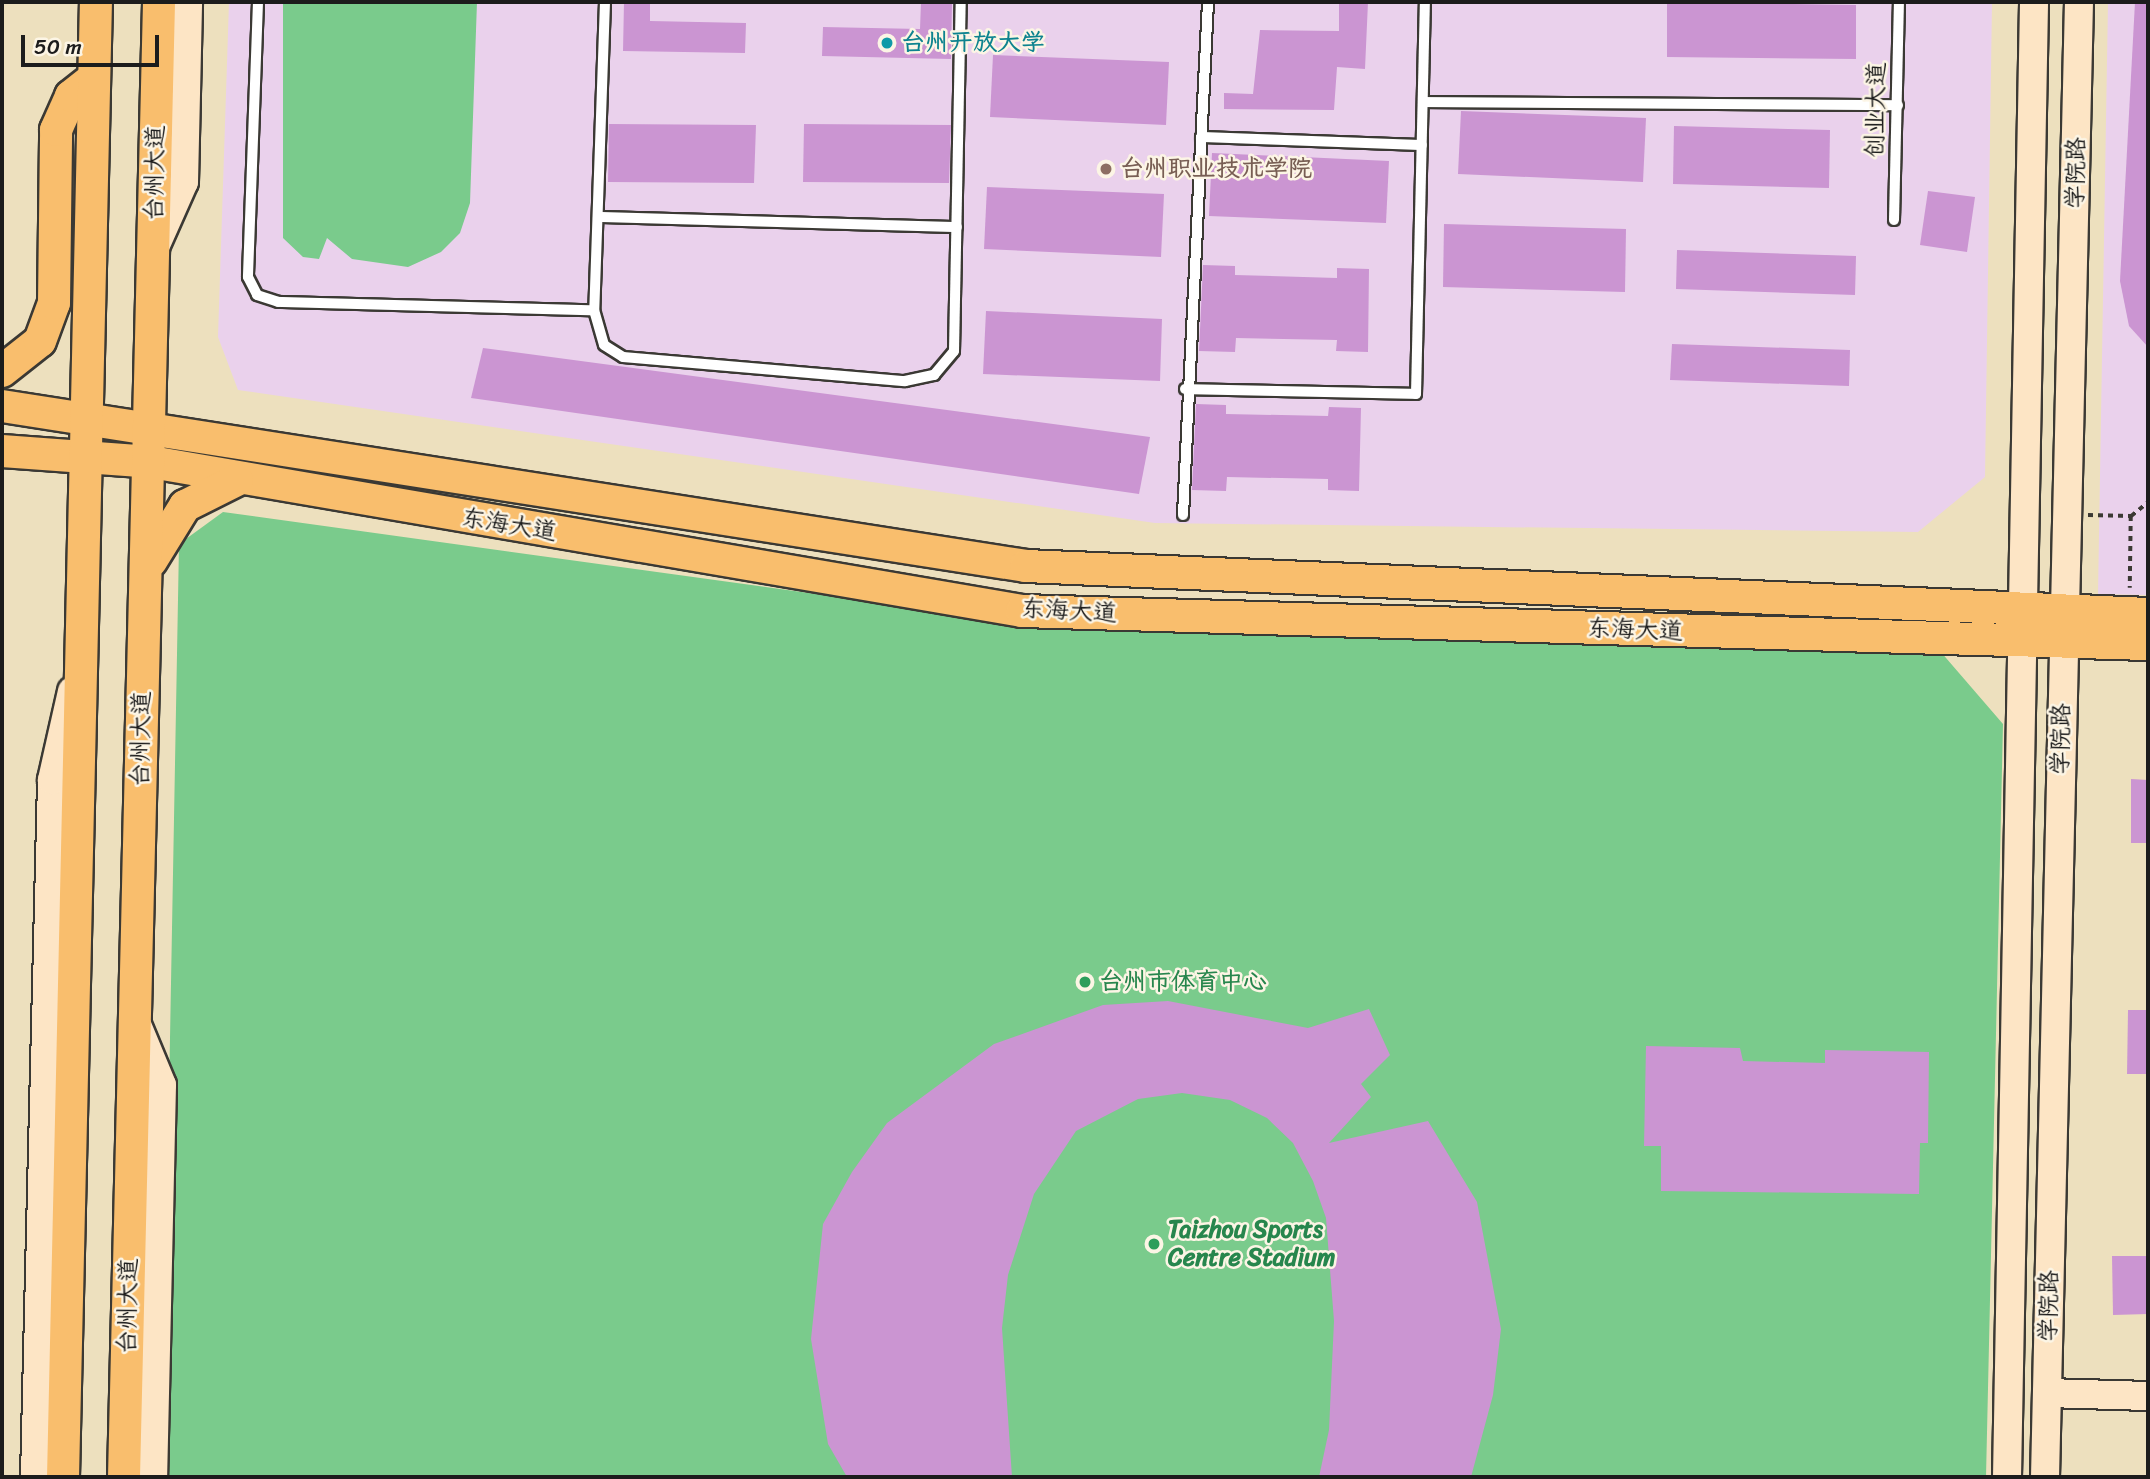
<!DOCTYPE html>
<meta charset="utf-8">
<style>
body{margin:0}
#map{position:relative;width:2150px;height:1479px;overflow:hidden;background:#ede0be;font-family:Sriracha,"LXGW WenKai TC",sans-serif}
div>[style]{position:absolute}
.built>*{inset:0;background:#ead1ec}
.green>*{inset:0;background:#7acb8c}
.building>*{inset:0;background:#cb95d2}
.path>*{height:3.5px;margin-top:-1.75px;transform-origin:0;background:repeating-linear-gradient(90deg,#3b3934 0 5px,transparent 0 10px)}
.roads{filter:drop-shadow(2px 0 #3b3934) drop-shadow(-2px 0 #3b3934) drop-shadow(0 2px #3b3934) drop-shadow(0 -2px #3b3934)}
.lane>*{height:10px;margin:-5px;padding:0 5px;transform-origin:5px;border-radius:5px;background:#fff}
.secondary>*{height:28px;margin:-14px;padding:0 14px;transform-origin:14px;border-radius:14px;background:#fde5c5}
.primary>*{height:32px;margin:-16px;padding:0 16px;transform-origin:16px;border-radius:16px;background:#f9be6d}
.dots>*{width:19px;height:19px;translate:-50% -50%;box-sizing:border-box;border:4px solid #fcf5e5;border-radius:50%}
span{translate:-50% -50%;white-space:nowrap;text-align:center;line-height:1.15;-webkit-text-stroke:5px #fcf5e5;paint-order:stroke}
.culture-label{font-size:24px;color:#0d838f;font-weight:700}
.left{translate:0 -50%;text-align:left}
.street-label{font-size:24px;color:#1c1c1c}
.education-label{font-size:24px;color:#785e54;font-weight:700}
.leisure-label{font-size:24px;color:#27864d;font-weight:700}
.frame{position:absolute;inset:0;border:4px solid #1c1c1c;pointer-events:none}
.scale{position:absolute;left:21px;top:35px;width:138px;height:32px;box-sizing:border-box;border:4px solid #1c1c1c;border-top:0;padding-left:9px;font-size:21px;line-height:24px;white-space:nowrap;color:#1c1c1c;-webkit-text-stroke:5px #fcf5e5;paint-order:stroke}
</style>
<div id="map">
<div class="built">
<i style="clip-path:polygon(229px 2px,1992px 2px,1985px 477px,1918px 532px,1155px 523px,238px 390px,218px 337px)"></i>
<i style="clip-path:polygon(2108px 2px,2148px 2px,2148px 595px,2098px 594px)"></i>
</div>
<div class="green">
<i style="clip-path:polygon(283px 2px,477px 2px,470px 203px,460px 233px,441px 252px,408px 267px,352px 259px,327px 238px,319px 259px,303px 257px,283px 238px)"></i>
<i style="clip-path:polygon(223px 512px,1069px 629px,1940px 651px,2003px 724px,1986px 1477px,162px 1477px,179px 544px)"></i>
</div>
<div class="building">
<i style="clip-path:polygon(624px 2px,650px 2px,650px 21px,746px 23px,745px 53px,623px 51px)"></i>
<i style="clip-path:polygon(921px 2px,952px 2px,951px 59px,822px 56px,823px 27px,920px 29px)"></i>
<i style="clip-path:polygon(1339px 2px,1368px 2px,1365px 69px,1337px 67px,1334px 110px,1224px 109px,1224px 93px,1253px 94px,1260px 30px,1339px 31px)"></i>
<i style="clip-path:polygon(1667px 2px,1856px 5px,1856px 59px,1667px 57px)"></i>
<i style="clip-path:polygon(2135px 2px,2148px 2px,2148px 347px,2129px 326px,2120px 281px)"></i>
<i style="clip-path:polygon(993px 55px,1169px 62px,1166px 125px,990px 117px)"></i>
<i style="clip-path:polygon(1461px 111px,1646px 118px,1643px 182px,1458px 174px)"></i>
<i style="clip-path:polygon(609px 124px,756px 125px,754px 183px,608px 182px)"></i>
<i style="clip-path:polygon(804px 124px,951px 125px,949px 183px,803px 182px)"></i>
<i style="clip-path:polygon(1674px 126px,1830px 130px,1829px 188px,1673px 184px)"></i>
<i style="clip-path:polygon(1212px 153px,1389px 161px,1386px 223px,1209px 216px)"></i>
<i style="clip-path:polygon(987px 187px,1164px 194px,1161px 257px,984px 249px)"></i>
<i style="clip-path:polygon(1928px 191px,1975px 197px,1967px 252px,1920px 245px)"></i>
<i style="clip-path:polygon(1444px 224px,1626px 229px,1625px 292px,1443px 287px)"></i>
<i style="clip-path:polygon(1677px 250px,1856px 256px,1855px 295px,1676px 289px)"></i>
<i style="clip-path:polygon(1203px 265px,1235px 266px,1235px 275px,1337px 278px,1337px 268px,1369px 269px,1368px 352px,1336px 351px,1337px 340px,1236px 338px,1235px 352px,1199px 351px)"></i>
<i style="clip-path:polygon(986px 311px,1162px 319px,1160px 381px,983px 374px)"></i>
<i style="clip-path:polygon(1672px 344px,1850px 350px,1849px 386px,1670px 380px)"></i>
<i style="clip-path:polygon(483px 348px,1150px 437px,1139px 494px,471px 398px)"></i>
<i style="clip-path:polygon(1196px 404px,1226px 405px,1226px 414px,1328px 416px,1329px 407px,1361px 408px,1359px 491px,1328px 490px,1328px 479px,1227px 477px,1226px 491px,1192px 490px)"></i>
<i style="clip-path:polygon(2131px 779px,2148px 780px,2148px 843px,2131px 843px)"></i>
<i style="clip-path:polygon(1168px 1001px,1308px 1028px,1369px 1009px,1390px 1055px,1361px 1084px,1371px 1097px,1329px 1143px,1428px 1121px,1477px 1202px,1501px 1329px,1493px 1395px,1471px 1477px,1319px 1477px,1329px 1430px,1334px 1321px,1326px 1218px,1313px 1181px,1293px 1143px,1267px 1118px,1230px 1100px,1182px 1093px,1138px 1099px,1076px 1131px,1034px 1194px,1008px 1275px,1002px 1328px,1012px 1477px,847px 1477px,828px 1444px,811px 1339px,823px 1224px,852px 1172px,887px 1123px,994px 1044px,1103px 1005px)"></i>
<i style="clip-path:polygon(2128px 1010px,2148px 1010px,2148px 1074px,2127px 1074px)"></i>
<i style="clip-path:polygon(1646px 1046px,1740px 1048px,1743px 1061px,1825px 1063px,1825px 1050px,1929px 1052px,1928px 1143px,1920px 1143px,1919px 1194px,1661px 1191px,1661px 1146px,1644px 1146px)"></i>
<i style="clip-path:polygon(2112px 1256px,2148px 1256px,2148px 1314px,2113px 1315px)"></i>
</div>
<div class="path">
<i style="left:2088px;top:515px;width:43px;rotate:1.3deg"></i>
<i style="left:2131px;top:516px;width:72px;rotate:90.8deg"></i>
<i style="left:2131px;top:516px;width:22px;rotate:-39deg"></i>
</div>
<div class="roads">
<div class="lane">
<i style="left:258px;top:2px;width:275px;rotate:92.1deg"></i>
<i style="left:248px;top:277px;width:20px;rotate:63deg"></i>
<i style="left:257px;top:295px;width:22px;rotate:18deg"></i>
<i style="left:278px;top:302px;width:316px;rotate:1.5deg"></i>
<i style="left:605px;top:2px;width:308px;rotate:92deg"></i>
<i style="left:594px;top:310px;width:36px;rotate:74deg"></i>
<i style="left:604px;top:345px;width:22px;rotate:32deg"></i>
<i style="left:623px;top:357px;width:283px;rotate:4.9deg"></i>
<i style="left:905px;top:381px;width:30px;rotate:-12deg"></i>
<i style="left:934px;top:375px;width:31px;rotate:-50deg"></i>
<i style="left:954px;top:351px;width:349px;rotate:-88.9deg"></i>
<i style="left:1423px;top:102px;width:475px;rotate:0.4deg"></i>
<i style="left:1201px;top:137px;width:221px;rotate:2.1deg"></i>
<i style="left:598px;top:217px;width:359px;rotate:1.6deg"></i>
<i style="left:1894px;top:220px;width:218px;rotate:-88.7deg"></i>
<i style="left:1185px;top:389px;width:231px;rotate:1.2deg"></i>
<i style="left:1416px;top:394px;width:392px;rotate:-88.7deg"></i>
<i style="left:1183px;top:515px;width:514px;rotate:-87.21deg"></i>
</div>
<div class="secondary">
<i style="left:155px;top:247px;width:71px;rotate:-66deg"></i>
<i style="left:184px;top:182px;width:180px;rotate:-88.7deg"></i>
<i style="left:135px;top:1020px;width:70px;rotate:67.4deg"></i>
<i style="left:162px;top:1085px;width:392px;rotate:91.3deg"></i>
<i style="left:2047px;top:1393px;width:101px;rotate:1.7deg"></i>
<i style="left:35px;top:1477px;width:697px;rotate:-88.6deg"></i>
<i style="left:52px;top:780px;width:91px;rotate:-77.3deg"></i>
<i style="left:2007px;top:1477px;width:1475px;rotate:-88.95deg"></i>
<i style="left:2045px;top:1477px;width:1475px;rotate:-88.68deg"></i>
</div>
<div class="primary">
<i style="left:2px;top:371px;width:48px;rotate:-38.3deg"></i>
<i style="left:40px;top:341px;width:40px;rotate:-69.8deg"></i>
<i style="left:54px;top:303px;width:173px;rotate:-89.3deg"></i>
<i style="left:56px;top:130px;width:37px;rotate:-66deg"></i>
<i style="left:71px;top:96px;width:29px;rotate:-38deg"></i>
<i style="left:2px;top:406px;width:1036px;rotate:8.88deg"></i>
<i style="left:1026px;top:566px;width:1123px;rotate:2.45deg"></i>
<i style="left:2px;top:451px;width:149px;rotate:4.2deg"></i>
<i style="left:151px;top:462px;width:884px;rotate:9.71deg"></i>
<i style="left:1022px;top:611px;width:1126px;rotate:1.68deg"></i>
<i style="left:151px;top:561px;width:65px;rotate:-58.3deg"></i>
<i style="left:185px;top:506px;width:58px;rotate:-26.6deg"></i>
<i style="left:63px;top:1477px;width:1475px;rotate:-88.72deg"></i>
<i style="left:124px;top:1477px;width:1475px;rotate:-88.64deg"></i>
</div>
</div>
<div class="dots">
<i style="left:887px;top:43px;background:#0f9aa8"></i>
<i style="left:1106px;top:169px;background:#8d6e63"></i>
<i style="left:1085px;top:982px;background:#2e9e5b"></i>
<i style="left:1154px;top:1244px;background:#2e9e5b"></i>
</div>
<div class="culture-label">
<span class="left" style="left:901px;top:43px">台州开放大学</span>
</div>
<div class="street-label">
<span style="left:1876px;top:110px;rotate:-89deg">创业大道</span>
<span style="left:155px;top:173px;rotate:-89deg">台州大道</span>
<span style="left:2076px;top:173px;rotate:-89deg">学院路</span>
<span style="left:509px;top:525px;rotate:9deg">东海大道</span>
<span style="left:1069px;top:611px;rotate:3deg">东海大道</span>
<span style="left:1635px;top:630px;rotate:2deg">东海大道</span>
<span style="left:141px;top:739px;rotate:-89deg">台州大道</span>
<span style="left:2061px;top:739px;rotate:-89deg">学院路</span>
<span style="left:128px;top:1306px;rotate:-89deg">台州大道</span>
<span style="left:2049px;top:1306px;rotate:-89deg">学院路</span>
</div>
<div class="education-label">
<span class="left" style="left:1120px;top:169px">台州职业技术学院</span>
</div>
<div class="leisure-label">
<span class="left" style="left:1099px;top:982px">台州市体育中心</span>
<span class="left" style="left:1168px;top:1244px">Taizhou Sports<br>Centre Stadium</span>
</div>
<div class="frame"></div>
<div class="scale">50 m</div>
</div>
